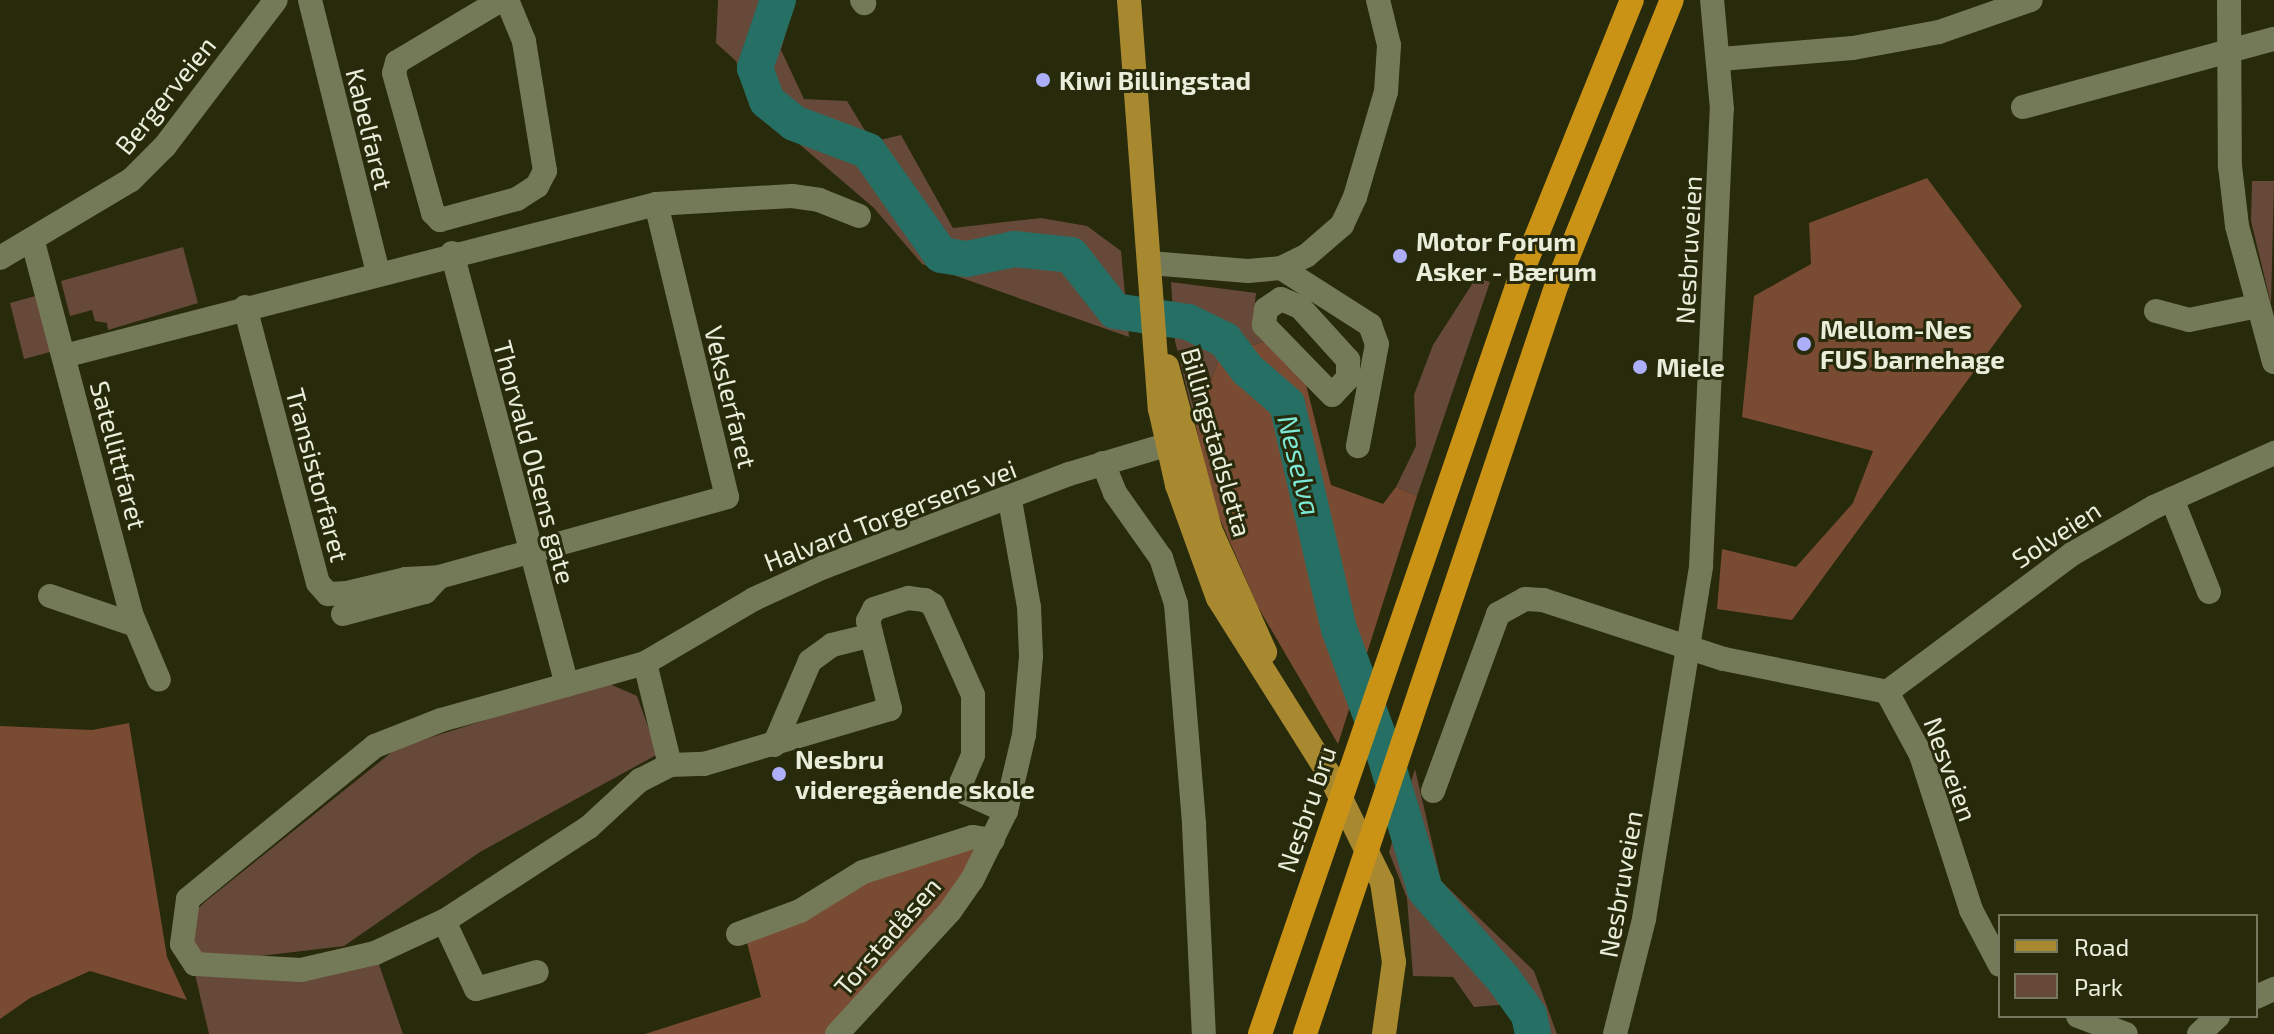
<!DOCTYPE html>
<meta charset="utf-8">
<style>
body{margin:0}
#map{position:relative;width:2274px;height:1034px;overflow:hidden;background:#272a0b;font-family:"Exo 2",sans-serif}
div>[style]{position:absolute}
.green>*{inset:0;background:#67493a}
.forest>*{inset:0;background:#7a4b33}
.river>*{height:36px;margin:-18px;padding:0 18px;transform-origin:18px;border-radius:18px;background:#266f64}
.minor>*{height:24px;margin:-12px;padding:0 12px;transform-origin:12px;border-radius:12px;background:#747957}
.major>*{height:24px;margin:-12px;padding:0 12px;transform-origin:12px;border-radius:12px;background:#a88930}
.highway>*{height:24px;margin:-12px;padding:0 12px;transform-origin:12px;border-radius:12px;background:#ca9316}
.dots>*{width:22px;height:22px;translate:-50% -50%;box-sizing:border-box;border:4px solid #272a0b;border-radius:50%}
span{translate:-50% -50%;white-space:nowrap;text-align:center;line-height:1.15;-webkit-text-stroke:6px #272a0b;paint-order:stroke}
.poi-label{font-size:26px;color:#eaedda;font-weight:700}
.left{translate:0 -50%;text-align:left}
.street-label{font-size:26px;color:#eaedda}
.water-label{font-size:28px;color:#7de8d6;font-style:italic}
.legend{position:absolute;left:1998px;top:914px;width:260px;height:104px;box-sizing:border-box;background:#272a0b;border:2px solid #75785e;margin:0;padding:10px 14px;list-style:none;font-size:24px;color:#eaedda}
.legend li{display:flex;align-items:center;gap:16px;height:40px}
.legend b{width:40px;border:2px solid #75785e}
</style>
<div id="map">
<div class="green">
<i style="clip-path:polygon(718px 0,795px 0,781px 50px,804px 99px,847px 101px,872px 142px,901px 135px,953px 228px,1041px 218px,1087px 226px,1121px 251px,1129px 337px,922px 264px,874px 208px,749px 101px,736px 61px,716px 43px)"></i>
<i style="clip-path:polygon(2252px 181px,2274px 181px,2271px 304px,2251px 221px)"></i>
<i style="clip-path:polygon(183px 247px,198px 303px,108px 330px,107px 323px,95px 321px,92px 310px,70px 316px,61px 281px)"></i>
<i style="clip-path:polygon(1476px 278px,1490px 282px,1417px 496px,1396px 487px,1416px 446px,1414px 395px,1433px 345px)"></i>
<i style="clip-path:polygon(1171px 282px,1256px 293px,1253px 321px,1265px 342px,1222px 352px,1195px 422px,1175px 341px)"></i>
<i style="clip-path:polygon(39px 295px,54px 351px,24px 359px,10px 303px)"></i>
<i style="clip-path:polygon(605px 682px,637px 696px,658px 754px,480px 852px,344px 946px,201px 963px,301px 970px,375px 953px,403px 1034px,209px 1034px,183px 923px,206px 901px,397px 748px)"></i>
<i style="clip-path:polygon(1415px 769px,1441px 881px,1534px 971px,1557px 1034px,1522px 1034px,1510px 1004px,1474px 1007px,1453px 977px,1413px 976px,1407px 898px,1389px 852px)"></i>
</div>
<div class="forest">
<i style="clip-path:polygon(1927px 178px,2022px 306px,1792px 620px,1717px 609px,1722px 549px,1796px 567px,1853px 503px,1873px 451px,1742px 417px,1754px 296px,1811px 264px,1809px 223px)"></i>
<i style="clip-path:polygon(1265px 342px,1306px 384px,1331px 485px,1383px 504px,1396px 487px,1417px 496px,1338px 744px,1258px 607px,1213px 503px,1195px 422px,1222px 352px)"></i>
<i style="clip-path:polygon(129px 723px,167px 957px,187px 1000px,90px 971px,30px 998px,0 1019px,0 726px,92px 730px)"></i>
<i style="clip-path:polygon(994px 834px,913px 946px,834px 1034px,645px 1034px,761px 997px,743px 927px)"></i>
</div>
<div class="river">
<i style="left:778px;top:0;width:72px;rotate:108.7deg"></i>
<i style="left:755px;top:68px;width:35px;rotate:70deg"></i>
<i style="left:767px;top:101px;width:35px;rotate:39deg"></i>
<i style="left:794px;top:123px;width:79px;rotate:20.7deg"></i>
<i style="left:868px;top:151px;width:127px;rotate:54.9deg"></i>
<i style="left:941px;top:255px;width:26px;rotate:9deg"></i>
<i style="left:967px;top:259px;width:48px;rotate:-12deg"></i>
<i style="left:1014px;top:249px;width:57px;rotate:6deg"></i>
<i style="left:1071px;top:255px;width:71px;rotate:51.8deg"></i>
<i style="left:1115px;top:311px;width:74px;rotate:8.6deg"></i>
<i style="left:1188px;top:322px;width:41px;rotate:25.9deg"></i>
<i style="left:1225px;top:340px;width:38px;rotate:53deg"></i>
<i style="left:1248px;top:370px;width:52px;rotate:41.1deg"></i>
<i style="left:1287px;top:404px;width:231px;rotate:77deg"></i>
<i style="left:1339px;top:629px;width:121px;rotate:69.8deg"></i>
<i style="left:1381px;top:743px;width:153px;rotate:73.3deg"></i>
<i style="left:1425px;top:890px;width:120px;rotate:48.7deg"></i>
<i style="left:1504px;top:980px;width:43px;rotate:54.5deg"></i>
<i style="left:1529px;top:1015px;width:19px;rotate:78deg"></i>
</div>
<div class="minor">
<i style="left:310px;top:0;width:280px;rotate:76deg"></i>
<i style="left:501px;top:0;width:121px;rotate:149.2deg"></i>
<i style="left:397px;top:62px;width:11px;rotate:105deg"></i>
<i style="left:394px;top:73px;width:145px;rotate:74.4deg"></i>
<i style="left:433px;top:213px;width:10px;rotate:45deg"></i>
<i style="left:440px;top:220px;width:80px;rotate:-15.3deg"></i>
<i style="left:517px;top:199px;width:24px;rotate:-33deg"></i>
<i style="left:537px;top:186px;width:17px;rotate:-62deg"></i>
<i style="left:545px;top:171px;width:132px;rotate:-99.2deg"></i>
<i style="left:524px;top:41px;width:44px;rotate:-112.5deg"></i>
<i style="left:862px;top:0;width:4px;rotate:56deg"></i>
<i style="left:2229px;top:0;width:166px;rotate:89.7deg"></i>
<i style="left:2230px;top:166px;width:60px;rotate:83.3deg"></i>
<i style="left:2237px;top:226px;width:141px;rotate:74.8deg"></i>
<i style="left:1721px;top:59px;width:132px;rotate:-4.8deg"></i>
<i style="left:1853px;top:48px;width:87px;rotate:-10.5deg"></i>
<i style="left:1939px;top:32px;width:97px;rotate:-19.2deg"></i>
<i style="left:2023px;top:107px;width:260px;rotate:-15.2deg"></i>
<i style="left:33px;top:242px;width:387px;rotate:75.2deg"></i>
<i style="left:132px;top:616px;width:69px;rotate:67.1deg"></i>
<i style="left:452px;top:253px;width:447px;rotate:75.1deg"></i>
<i style="left:0;top:258px;width:152px;rotate:-30.8deg"></i>
<i style="left:131px;top:180px;width:48px;rotate:-45deg"></i>
<i style="left:165px;top:146px;width:183px;rotate:-52.8deg"></i>
<i style="left:1150px;top:263px;width:98px;rotate:4.7deg"></i>
<i style="left:1248px;top:271px;width:33px;rotate:-5deg"></i>
<i style="left:1281px;top:268px;width:28px;rotate:-26deg"></i>
<i style="left:1306px;top:256px;width:48px;rotate:-40.7deg"></i>
<i style="left:1342px;top:225px;width:31px;rotate:-65deg"></i>
<i style="left:1355px;top:197px;width:109px;rotate:-73.6deg"></i>
<i style="left:1386px;top:92px;width:47px;rotate:-86.3deg"></i>
<i style="left:1389px;top:45px;width:46px;rotate:-103.7deg"></i>
<i style="left:1281px;top:268px;width:106px;rotate:32.6deg"></i>
<i style="left:1370px;top:325px;width:20px;rotate:70deg"></i>
<i style="left:1377px;top:344px;width:104px;rotate:100.6deg"></i>
<i style="left:1281px;top:299px;width:21px;rotate:23deg"></i>
<i style="left:1300px;top:307px;width:72px;rotate:47.8deg"></i>
<i style="left:1348px;top:360px;width:18px;rotate:90deg"></i>
<i style="left:1348px;top:378px;width:23px;rotate:133deg"></i>
<i style="left:1332px;top:395px;width:98px;rotate:-134.2deg"></i>
<i style="left:1264px;top:325px;width:16px;rotate:-83deg"></i>
<i style="left:1266px;top:309px;width:18px;rotate:-34deg"></i>
<i style="left:245px;top:307px;width:285px;rotate:75.2deg"></i>
<i style="left:318px;top:583px;width:15px;rotate:48deg"></i>
<i style="left:328px;top:594px;width:19px;rotate:-3deg"></i>
<i style="left:347px;top:593px;width:61px;rotate:-13.3deg"></i>
<i style="left:406px;top:579px;width:33px;rotate:-3deg"></i>
<i style="left:439px;top:577px;width:299px;rotate:-15.5deg"></i>
<i style="left:727px;top:497px;width:301px;rotate:-103.6deg"></i>
<i style="left:2156px;top:311px;width:34px;rotate:15deg"></i>
<i style="left:2189px;top:320px;width:69px;rotate:-11.6deg"></i>
<i style="left:64px;top:356px;width:611px;rotate:-14.4deg"></i>
<i style="left:656px;top:204px;width:136px;rotate:-3.4deg"></i>
<i style="left:792px;top:196px;width:27px;rotate:8deg"></i>
<i style="left:819px;top:200px;width:43px;rotate:21.8deg"></i>
<i style="left:1103px;top:463px;width:32px;rotate:68deg"></i>
<i style="left:1115px;top:493px;width:80px;rotate:54.7deg"></i>
<i style="left:1161px;top:558px;width:48px;rotate:71.9deg"></i>
<i style="left:1176px;top:604px;width:222px;rotate:85.3deg"></i>
<i style="left:1194px;top:825px;width:209px;rotate:87.3deg"></i>
<i style="left:2172px;top:499px;width:100px;rotate:68.3deg"></i>
<i style="left:50px;top:596px;width:90px;rotate:18.8deg"></i>
<i style="left:343px;top:614px;width:85px;rotate:-15deg"></i>
<i style="left:425px;top:592px;width:18px;rotate:-47deg"></i>
<i style="left:645px;top:663px;width:105px;rotate:76.2deg"></i>
<i style="left:670px;top:765px;width:34px;rotate:153deg"></i>
<i style="left:640px;top:780px;width:69px;rotate:137.3deg"></i>
<i style="left:589px;top:827px;width:173px;rotate:147deg"></i>
<i style="left:444px;top:921px;width:76px;rotate:155.1deg"></i>
<i style="left:375px;top:953px;width:76px;rotate:167.1deg"></i>
<i style="left:301px;top:970px;width:106px;rotate:-176.8deg"></i>
<i style="left:195px;top:964px;width:24px;rotate:-123deg"></i>
<i style="left:182px;top:944px;width:45px;rotate:-82.4deg"></i>
<i style="left:188px;top:899px;width:242px;rotate:-39.3deg"></i>
<i style="left:375px;top:746px;width:71px;rotate:-21.5deg"></i>
<i style="left:441px;top:720px;width:212px;rotate:-15.6deg"></i>
<i style="left:645px;top:663px;width:126px;rotate:-30.4deg"></i>
<i style="left:754px;top:599px;width:77px;rotate:-24.6deg"></i>
<i style="left:824px;top:567px;width:262px;rotate:-20.8deg"></i>
<i style="left:1069px;top:474px;width:122px;rotate:-16.7deg"></i>
<i style="left:1887px;top:692px;width:231px;rotate:-36.7deg"></i>
<i style="left:2072px;top:554px;width:95px;rotate:-29.8deg"></i>
<i style="left:2154px;top:507px;width:132px;rotate:-24.2deg"></i>
<i style="left:774px;top:745px;width:91px;rotate:-66.8deg"></i>
<i style="left:810px;top:661px;width:27px;rotate:-36deg"></i>
<i style="left:832px;top:645px;width:38px;rotate:-14deg"></i>
<i style="left:670px;top:765px;width:34px;rotate:-2deg"></i>
<i style="left:704px;top:764px;width:194px;rotate:-16.5deg"></i>
<i style="left:890px;top:709px;width:91px;rotate:-104deg"></i>
<i style="left:868px;top:621px;width:13px;rotate:-63deg"></i>
<i style="left:874px;top:609px;width:36px;rotate:-18deg"></i>
<i style="left:908px;top:598px;width:17px;rotate:7deg"></i>
<i style="left:925px;top:600px;width:9px;rotate:32deg"></i>
<i style="left:933px;top:605px;width:98px;rotate:66deg"></i>
<i style="left:973px;top:695px;width:60px;rotate:90deg"></i>
<i style="left:973px;top:755px;width:30px;rotate:113deg"></i>
<i style="left:961px;top:783px;width:11px;rotate:63deg"></i>
<i style="left:966px;top:793px;width:44px;rotate:24.2deg"></i>
<i style="left:1433px;top:791px;width:189px;rotate:-69.8deg"></i>
<i style="left:1498px;top:614px;width:31px;rotate:-29deg"></i>
<i style="left:1525px;top:599px;width:18px;rotate:3deg"></i>
<i style="left:1543px;top:600px;width:190px;rotate:18.1deg"></i>
<i style="left:1724px;top:659px;width:166px;rotate:11.4deg"></i>
<i style="left:1887px;top:692px;width:72px;rotate:61.6deg"></i>
<i style="left:1921px;top:755px;width:163px;rotate:72.1deg"></i>
<i style="left:1971px;top:910px;width:62px;rotate:62.2deg"></i>
<i style="left:444px;top:921px;width:75px;rotate:64.8deg"></i>
<i style="left:476px;top:989px;width:63px;rotate:-15.6deg"></i>
<i style="left:738px;top:934px;width:66px;rotate:-20.4deg"></i>
<i style="left:800px;top:911px;width:74px;rotate:-31.8deg"></i>
<i style="left:863px;top:872px;width:115px;rotate:-17.7deg"></i>
<i style="left:973px;top:837px;width:20px;rotate:9deg"></i>
<i style="left:2256px;top:997px;width:20px;rotate:-24deg"></i>
<i style="left:2078px;top:1016px;width:51px;rotate:20.6deg"></i>
<i style="left:837px;top:1034px;width:167px;rotate:-47.4deg"></i>
<i style="left:950px;top:911px;width:38px;rotate:-55deg"></i>
<i style="left:972px;top:880px;width:77px;rotate:-63.8deg"></i>
<i style="left:1006px;top:811px;width:78px;rotate:-76.7deg"></i>
<i style="left:1024px;top:735px;width:79px;rotate:-84.9deg"></i>
<i style="left:1031px;top:656px;width:49px;rotate:-92.3deg"></i>
<i style="left:1029px;top:607px;width:109px;rotate:-100.1deg"></i>
<i style="left:1615px;top:1034px;width:119px;rotate:-75.8deg"></i>
<i style="left:1644px;top:919px;width:358px;rotate:-80.8deg"></i>
<i style="left:1701px;top:566px;width:457px;rotate:-87.4deg"></i>
<i style="left:1722px;top:109px;width:109px;rotate:-95.2deg"></i>
<i style="left:2199px;top:1034px;width:26px;rotate:-43deg"></i>
</div>
<div class="major">
<i style="left:1129px;top:0;width:410px;rotate:85.7deg"></i>
<i style="left:1160px;top:409px;width:78px;rotate:77.4deg"></i>
<i style="left:1177px;top:485px;width:120px;rotate:70.1deg"></i>
<i style="left:1218px;top:598px;width:208px;rotate:57.8deg"></i>
<i style="left:1329px;top:774px;width:120px;rotate:63.9deg"></i>
<i style="left:1382px;top:882px;width:81px;rotate:81.5deg"></i>
<i style="left:1394px;top:962px;width:73px;rotate:97.9deg"></i>
<i style="left:1167px;top:366px;width:169px;rotate:75.2deg"></i>
<i style="left:1210px;top:529px;width:135px;rotate:65.9deg"></i>
</div>
<div class="highway">
<i style="left:1260px;top:1034px;width:806px;rotate:-71.03deg"></i>
<i style="left:1522px;top:272px;width:293px;rotate:-68deg"></i>
<i style="left:1305px;top:1034px;width:791px;rotate:-71.43deg"></i>
<i style="left:1557px;top:284px;width:306px;rotate:-68deg"></i>
</div>
<div class="dots">
<i style="left:1043px;top:80px;background:#adaffb"></i>
<i style="left:1400px;top:256px;background:#adaffb"></i>
<i style="left:1804px;top:344px;background:#adaffb"></i>
<i style="left:1640px;top:367px;background:#adaffb"></i>
<i style="left:779px;top:774px;background:#adaffb"></i>
</div>
<div class="poi-label">
<span class="left" style="left:1059px;top:80px">Kiwi Billingstad</span>
<span class="left" style="left:1416px;top:256px">Motor Forum<br>Asker - Bærum</span>
<span class="left" style="left:1820px;top:344px">Mellom-Nes<br>FUS barnehage</span>
<span class="left" style="left:1656px;top:367px">Miele</span>
<span class="left" style="left:795px;top:774px">Nesbru<br>videregående skole</span>
</div>
<div class="street-label">
<span style="left:165px;top:95px;rotate:-51deg">Bergerveien</span>
<span style="left:370px;top:129px;rotate:76deg">Kabelfaret</span>
<span style="left:1688px;top:250px;rotate:-87deg">Nesbruveien</span>
<span style="left:731px;top:397px;rotate:76deg">Vekslerfaret</span>
<span style="left:1217px;top:442px;rotate:74deg">Billingstadsletta</span>
<span style="left:119px;top:455px;rotate:75deg">Satellittfaret</span>
<span style="left:535px;top:462px;rotate:75deg">Thorvald Olsens gate</span>
<span style="left:318px;top:475px;rotate:75deg">Transistorfaret</span>
<span style="left:890px;top:515px;rotate:-21deg">Halvard Torgersens vei</span>
<span style="left:2056px;top:534px;rotate:-33deg">Solveien</span>
<span style="left:1951px;top:769px;rotate:70deg">Nesveien</span>
<span style="left:1306px;top:809px;rotate:-71deg">Nesbru bru</span>
<span style="left:1620px;top:884px;rotate:-80deg">Nesbruveien</span>
<span style="left:887px;top:936px;rotate:-49deg">Torstadåsen</span>
</div>
<div class="water-label">
<span style="left:1300px;top:465px;rotate:76deg">Neselva</span>
</div>
<ul class="legend">
<li><b style="height:10px;background:#a88930"></b>Road</li>
<li><b style="height:22px;background:#67493a"></b>Park</li>
</ul>
</div>
